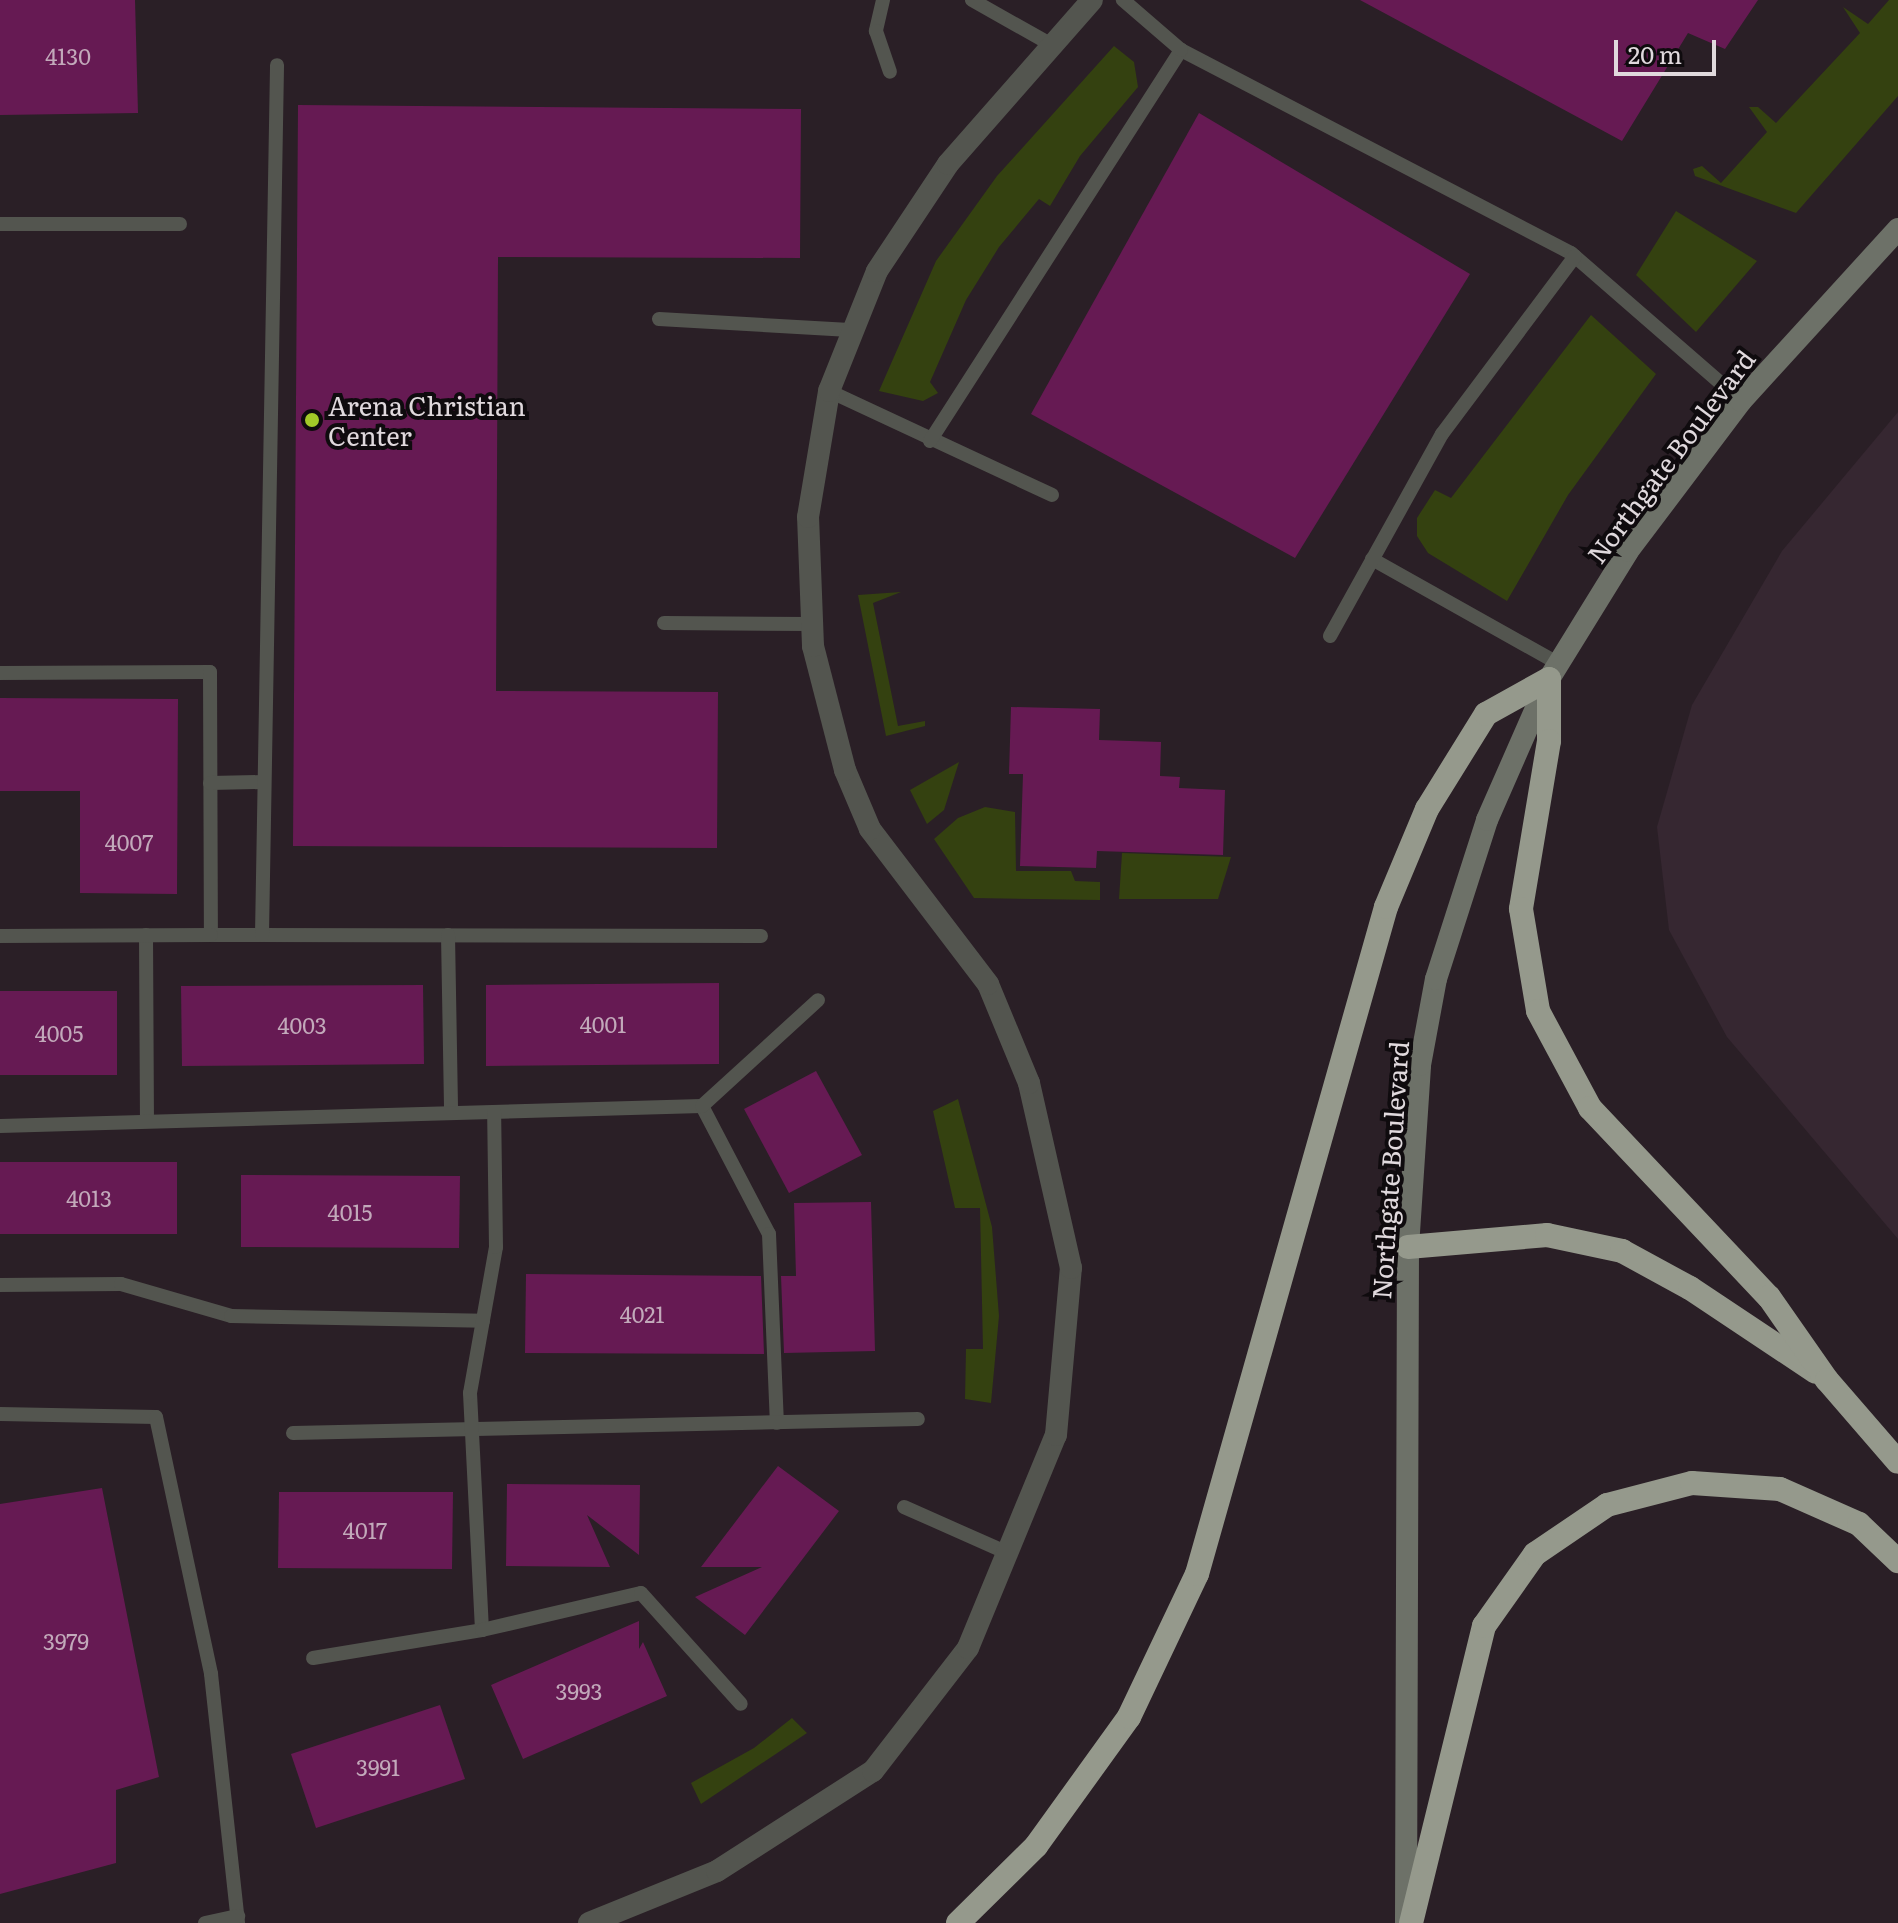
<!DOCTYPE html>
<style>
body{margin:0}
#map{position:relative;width:1898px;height:1923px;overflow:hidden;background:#2a1f26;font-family:Literata,serif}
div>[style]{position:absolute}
.built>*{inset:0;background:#362731}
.green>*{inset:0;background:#344110}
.building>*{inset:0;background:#661a53}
.service>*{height:14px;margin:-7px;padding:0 7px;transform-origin:7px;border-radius:7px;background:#53554f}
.tertiary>*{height:22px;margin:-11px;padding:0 11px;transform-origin:11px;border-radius:11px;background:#53554f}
.secondary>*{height:22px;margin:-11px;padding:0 11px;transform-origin:11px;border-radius:11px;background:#6d7168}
.motorway>*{height:24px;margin:-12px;padding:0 12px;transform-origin:12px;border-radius:12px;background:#95998c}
.dots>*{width:22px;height:22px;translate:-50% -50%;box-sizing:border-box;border:4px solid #0f0b0e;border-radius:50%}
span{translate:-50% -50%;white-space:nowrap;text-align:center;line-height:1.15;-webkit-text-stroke:8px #0f0b0e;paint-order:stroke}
.number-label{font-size:22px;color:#c2a9ba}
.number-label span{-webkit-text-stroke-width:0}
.poi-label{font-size:26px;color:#e0d9dd}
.left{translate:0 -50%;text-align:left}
.street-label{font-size:26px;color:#e0d9dd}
.scale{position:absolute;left:1614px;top:40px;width:102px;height:36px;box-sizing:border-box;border:4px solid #e0d9dd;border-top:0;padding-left:10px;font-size:24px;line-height:28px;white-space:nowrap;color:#e0d9dd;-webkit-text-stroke:6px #0f0b0e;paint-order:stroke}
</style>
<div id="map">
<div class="built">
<i style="clip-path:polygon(1898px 412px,1898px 1239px,1727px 1037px,1669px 930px,1657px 827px,1692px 705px,1782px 551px)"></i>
</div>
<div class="green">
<i style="clip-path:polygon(1889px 0,1898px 0,1898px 96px,1796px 213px,1695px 176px,1693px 169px,1702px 166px,1721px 183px,1767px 132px,1749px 107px,1758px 107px,1776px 123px,1860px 33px,1843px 7px,1868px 24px)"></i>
<i style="clip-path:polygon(1114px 46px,1134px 62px,1138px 87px,1080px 156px,1050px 206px,1039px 199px,999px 247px,966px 300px,930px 382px,938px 393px,923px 401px,879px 391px,936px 261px,997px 176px)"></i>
<i style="clip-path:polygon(1676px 211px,1757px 261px,1696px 332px,1636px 275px)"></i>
<i style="clip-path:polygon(1591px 315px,1656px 374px,1568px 495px,1507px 601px,1428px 553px,1417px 536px,1417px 518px,1435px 490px,1451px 498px)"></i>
<i style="clip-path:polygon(901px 592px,873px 603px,898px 726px,925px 721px,925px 726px,886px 736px,858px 595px)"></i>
<i style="clip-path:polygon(959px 762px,944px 810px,927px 824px,910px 790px)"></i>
<i style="clip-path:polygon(985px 807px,1015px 812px,1016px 871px,1071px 871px,1075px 881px,1100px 882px,1100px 900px,974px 898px,934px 839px,958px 818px)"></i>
<i style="clip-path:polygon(1122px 853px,1231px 857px,1218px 899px,1119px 899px)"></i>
<i style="clip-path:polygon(958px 1099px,992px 1227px,999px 1316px,991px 1403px,965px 1399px,966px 1349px,983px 1349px,980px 1208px,955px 1208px,933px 1111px)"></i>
<i style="clip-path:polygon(792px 1718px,807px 1733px,701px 1804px,691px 1783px,754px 1748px)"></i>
</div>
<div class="building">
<i style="clip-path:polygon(0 0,135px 0,138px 113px,0 115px)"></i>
<i style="clip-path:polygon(1360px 0,1758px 0,1725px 49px,1688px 33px,1622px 141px)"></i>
<i style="clip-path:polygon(298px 105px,801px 109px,800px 258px,498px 257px,496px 691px,718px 692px,717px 848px,293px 846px)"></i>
<i style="clip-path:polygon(1199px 113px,1470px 274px,1295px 558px,1031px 414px)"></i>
<i style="clip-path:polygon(0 698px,178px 699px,177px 894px,80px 893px,80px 791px,0 791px)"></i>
<i style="clip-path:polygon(1011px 707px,1100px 709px,1099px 740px,1161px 742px,1160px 776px,1180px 777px,1179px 788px,1225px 790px,1223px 855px,1097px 851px,1096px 868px,1020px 866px,1023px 774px,1009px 774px)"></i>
<i style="clip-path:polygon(719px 983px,719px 1064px,486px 1066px,486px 985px)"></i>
<i style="clip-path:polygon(423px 985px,424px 1064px,182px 1066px,181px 986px)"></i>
<i style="clip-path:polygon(0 991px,117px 991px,117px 1075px,0 1075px)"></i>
<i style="clip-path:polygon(816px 1071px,862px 1155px,789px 1193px,744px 1109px)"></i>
<i style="clip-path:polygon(0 1162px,177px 1162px,177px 1234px,0 1234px)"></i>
<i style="clip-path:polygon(241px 1175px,460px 1176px,459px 1248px,241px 1247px)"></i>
<i style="clip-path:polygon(871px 1202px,875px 1351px,784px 1353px,781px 1276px,796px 1276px,794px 1203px)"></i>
<i style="clip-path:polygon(526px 1274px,761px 1276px,764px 1354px,525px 1353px)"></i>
<i style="clip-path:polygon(778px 1466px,839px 1511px,745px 1635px,695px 1597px,762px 1567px,701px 1567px)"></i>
<i style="clip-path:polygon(507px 1484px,640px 1485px,639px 1555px,587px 1515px,610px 1567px,506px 1566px)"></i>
<i style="clip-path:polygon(102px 1488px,159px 1777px,116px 1790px,116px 1863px,0 1894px,0 1504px)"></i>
<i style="clip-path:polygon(279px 1492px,453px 1492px,452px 1569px,278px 1568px)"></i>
<i style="clip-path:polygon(639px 1621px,639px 1649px,643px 1642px,667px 1696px,523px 1759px,491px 1685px)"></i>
<i style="clip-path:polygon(440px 1705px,465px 1779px,316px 1828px,291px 1754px)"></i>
</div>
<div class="service">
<i style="left:883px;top:0;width:32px;rotate:103deg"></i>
<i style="left:876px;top:31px;width:43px;rotate:71.1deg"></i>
<i style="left:972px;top:0;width:92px;rotate:29.4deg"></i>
<i style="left:1181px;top:50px;width:440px;rotate:27.5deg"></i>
<i style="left:1571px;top:253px;width:225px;rotate:41deg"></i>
<i style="left:0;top:224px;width:180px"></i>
<i style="left:659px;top:319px;width:191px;rotate:3.3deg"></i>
<i style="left:829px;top:391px;width:246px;rotate:25deg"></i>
<i style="left:930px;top:441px;width:465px;rotate:-57.3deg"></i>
<i style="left:1181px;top:50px;width:77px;rotate:-139.2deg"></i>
<i style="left:1372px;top:559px;width:217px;rotate:29.3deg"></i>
<i style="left:664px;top:623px;width:147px;rotate:0.4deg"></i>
<i style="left:1330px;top:636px;width:231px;rotate:-61deg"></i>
<i style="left:1442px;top:434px;width:222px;rotate:-53.2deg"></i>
<i style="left:0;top:673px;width:210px;rotate:-0.3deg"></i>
<i style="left:210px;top:672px;width:263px;rotate:89.8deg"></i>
<i style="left:211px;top:935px;width:550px;rotate:0.1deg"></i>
<i style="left:210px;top:783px;width:54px;rotate:-1.1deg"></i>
<i style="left:146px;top:935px;width:186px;rotate:89.7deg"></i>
<i style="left:262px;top:935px;width:870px;rotate:-89.01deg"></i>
<i style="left:448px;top:935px;width:178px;rotate:89deg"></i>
<i style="left:0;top:936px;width:211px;rotate:-0.3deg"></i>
<i style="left:702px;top:1106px;width:144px;rotate:62.4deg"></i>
<i style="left:769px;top:1234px;width:189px;rotate:87.6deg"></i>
<i style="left:0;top:1126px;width:702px;rotate:-1.63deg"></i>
<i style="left:702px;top:1106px;width:157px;rotate:-42.4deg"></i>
<i style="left:0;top:1285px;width:121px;rotate:-0.5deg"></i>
<i style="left:121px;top:1284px;width:115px;rotate:16.2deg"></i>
<i style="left:231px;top:1316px;width:252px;rotate:1.1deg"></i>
<i style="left:0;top:1414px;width:156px;rotate:1.1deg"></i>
<i style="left:156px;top:1417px;width:263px;rotate:77.9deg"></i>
<i style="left:211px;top:1674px;width:250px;rotate:83.8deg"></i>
<i style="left:293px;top:1433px;width:625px;rotate:-1.28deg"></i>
<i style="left:904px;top:1507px;width:116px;rotate:23.9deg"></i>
<i style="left:482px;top:1630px;width:237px;rotate:-92.9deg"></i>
<i style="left:470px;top:1393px;width:148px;rotate:-79.9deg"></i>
<i style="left:496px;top:1247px;width:135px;rotate:-90.8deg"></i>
<i style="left:313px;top:1658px;width:171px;rotate:-9.4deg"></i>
<i style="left:482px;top:1630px;width:163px;rotate:-13.1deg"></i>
<i style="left:641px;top:1593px;width:149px;rotate:48deg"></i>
<i style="left:205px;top:1923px;width:34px;rotate:-12deg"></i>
</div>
<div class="tertiary">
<i style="left:589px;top:1923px;width:138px;rotate:-22.1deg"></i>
<i style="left:717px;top:1871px;width:185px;rotate:-32.7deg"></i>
<i style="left:873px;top:1771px;width:155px;rotate:-52.3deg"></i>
<i style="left:968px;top:1648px;width:230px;rotate:-67.6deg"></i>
<i style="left:1056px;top:1435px;width:168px;rotate:-84.9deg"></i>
<i style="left:1071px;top:1268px;width:190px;rotate:-102.8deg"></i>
<i style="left:1029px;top:1083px;width:107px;rotate:-112.5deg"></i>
<i style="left:988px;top:984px;width:195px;rotate:-127.3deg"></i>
<i style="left:870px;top:829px;width:64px;rotate:-113deg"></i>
<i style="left:845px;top:770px;width:128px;rotate:-104.5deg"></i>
<i style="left:813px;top:646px;width:129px;rotate:-92.2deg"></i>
<i style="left:808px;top:517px;width:128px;rotate:-80.5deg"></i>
<i style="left:829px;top:391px;width:129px;rotate:-68.2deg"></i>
<i style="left:877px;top:271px;width:128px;rotate:-56.4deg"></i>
<i style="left:948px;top:164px;width:218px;rotate:-48.7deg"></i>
</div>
<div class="secondary">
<i style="left:1406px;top:1922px;width:675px;rotate:-89.83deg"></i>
<i style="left:1408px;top:1247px;width:182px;rotate:-86.2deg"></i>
<i style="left:1420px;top:1065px;width:87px;rotate:-79.5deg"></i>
<i style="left:1436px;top:979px;width:167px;rotate:-72.2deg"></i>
<i style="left:1487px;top:820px;width:154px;rotate:-66.3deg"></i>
<i style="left:1549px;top:679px;width:150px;rotate:-58.3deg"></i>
<i style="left:1628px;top:551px;width:188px;rotate:-53deg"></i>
<i style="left:1741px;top:401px;width:233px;rotate:-47.6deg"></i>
</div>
<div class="motorway">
<i style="left:1408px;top:1247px;width:140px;rotate:-4.9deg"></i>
<i style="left:1547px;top:1235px;width:77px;rotate:12deg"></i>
<i style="left:1622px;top:1251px;width:77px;rotate:28.6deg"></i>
<i style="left:1690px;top:1288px;width:151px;rotate:33.7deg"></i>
<i style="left:958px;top:1923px;width:110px;rotate:-44.6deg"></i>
<i style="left:1036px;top:1846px;width:159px;rotate:-54.2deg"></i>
<i style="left:1129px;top:1717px;width:158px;rotate:-64.6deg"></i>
<i style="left:1197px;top:1574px;width:693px;rotate:-74.18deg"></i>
<i style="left:1386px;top:907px;width:106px;rotate:-67.3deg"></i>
<i style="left:1427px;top:809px;width:112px;rotate:-58.2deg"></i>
<i style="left:1486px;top:714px;width:72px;rotate:-29.1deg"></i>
<i style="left:1549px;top:679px;width:62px;rotate:90deg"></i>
<i style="left:1549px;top:741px;width:170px;rotate:99.5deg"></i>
<i style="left:1521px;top:909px;width:103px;rotate:80.5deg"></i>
<i style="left:1538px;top:1011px;width:110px;rotate:61.8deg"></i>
<i style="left:1590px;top:1108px;width:260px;rotate:46.6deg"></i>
<i style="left:1769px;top:1297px;width:101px;rotate:55.1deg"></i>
<i style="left:1827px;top:1380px;width:108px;rotate:49.1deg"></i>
<i style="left:1411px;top:1923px;width:306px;rotate:-76.2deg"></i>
<i style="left:1484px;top:1626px;width:88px;rotate:-54.7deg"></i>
<i style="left:1535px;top:1554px;width:87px;rotate:-34.2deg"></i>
<i style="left:1607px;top:1505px;width:88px;rotate:-14.5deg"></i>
<i style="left:1692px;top:1483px;width:88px;rotate:3.9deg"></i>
<i style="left:1780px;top:1489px;width:86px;rotate:23.9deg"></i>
<i style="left:1859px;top:1524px;width:54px;rotate:43.5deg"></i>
</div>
<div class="dots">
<i style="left:312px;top:420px;background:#a2c928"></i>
</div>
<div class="number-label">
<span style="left:68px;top:56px">4130</span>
<span style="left:129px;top:842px">4007</span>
<span style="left:603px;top:1024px">4001</span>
<span style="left:302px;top:1025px">4003</span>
<span style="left:59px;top:1033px">4005</span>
<span style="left:89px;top:1198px">4013</span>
<span style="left:350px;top:1212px">4015</span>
<span style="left:642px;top:1314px">4021</span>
<span style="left:365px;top:1530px">4017</span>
<span style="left:66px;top:1641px">3979</span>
<span style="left:579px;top:1691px">3993</span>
<span style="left:378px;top:1767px">3991</span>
</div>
<div class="poi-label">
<span class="left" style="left:328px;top:420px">Arena Christian<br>Center</span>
</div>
<div class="street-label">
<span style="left:1670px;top:456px;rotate:-53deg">Northgate Boulevard</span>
<span style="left:1389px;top:1170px;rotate:-86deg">Northgate Boulevard</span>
</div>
<div class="scale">20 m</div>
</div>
